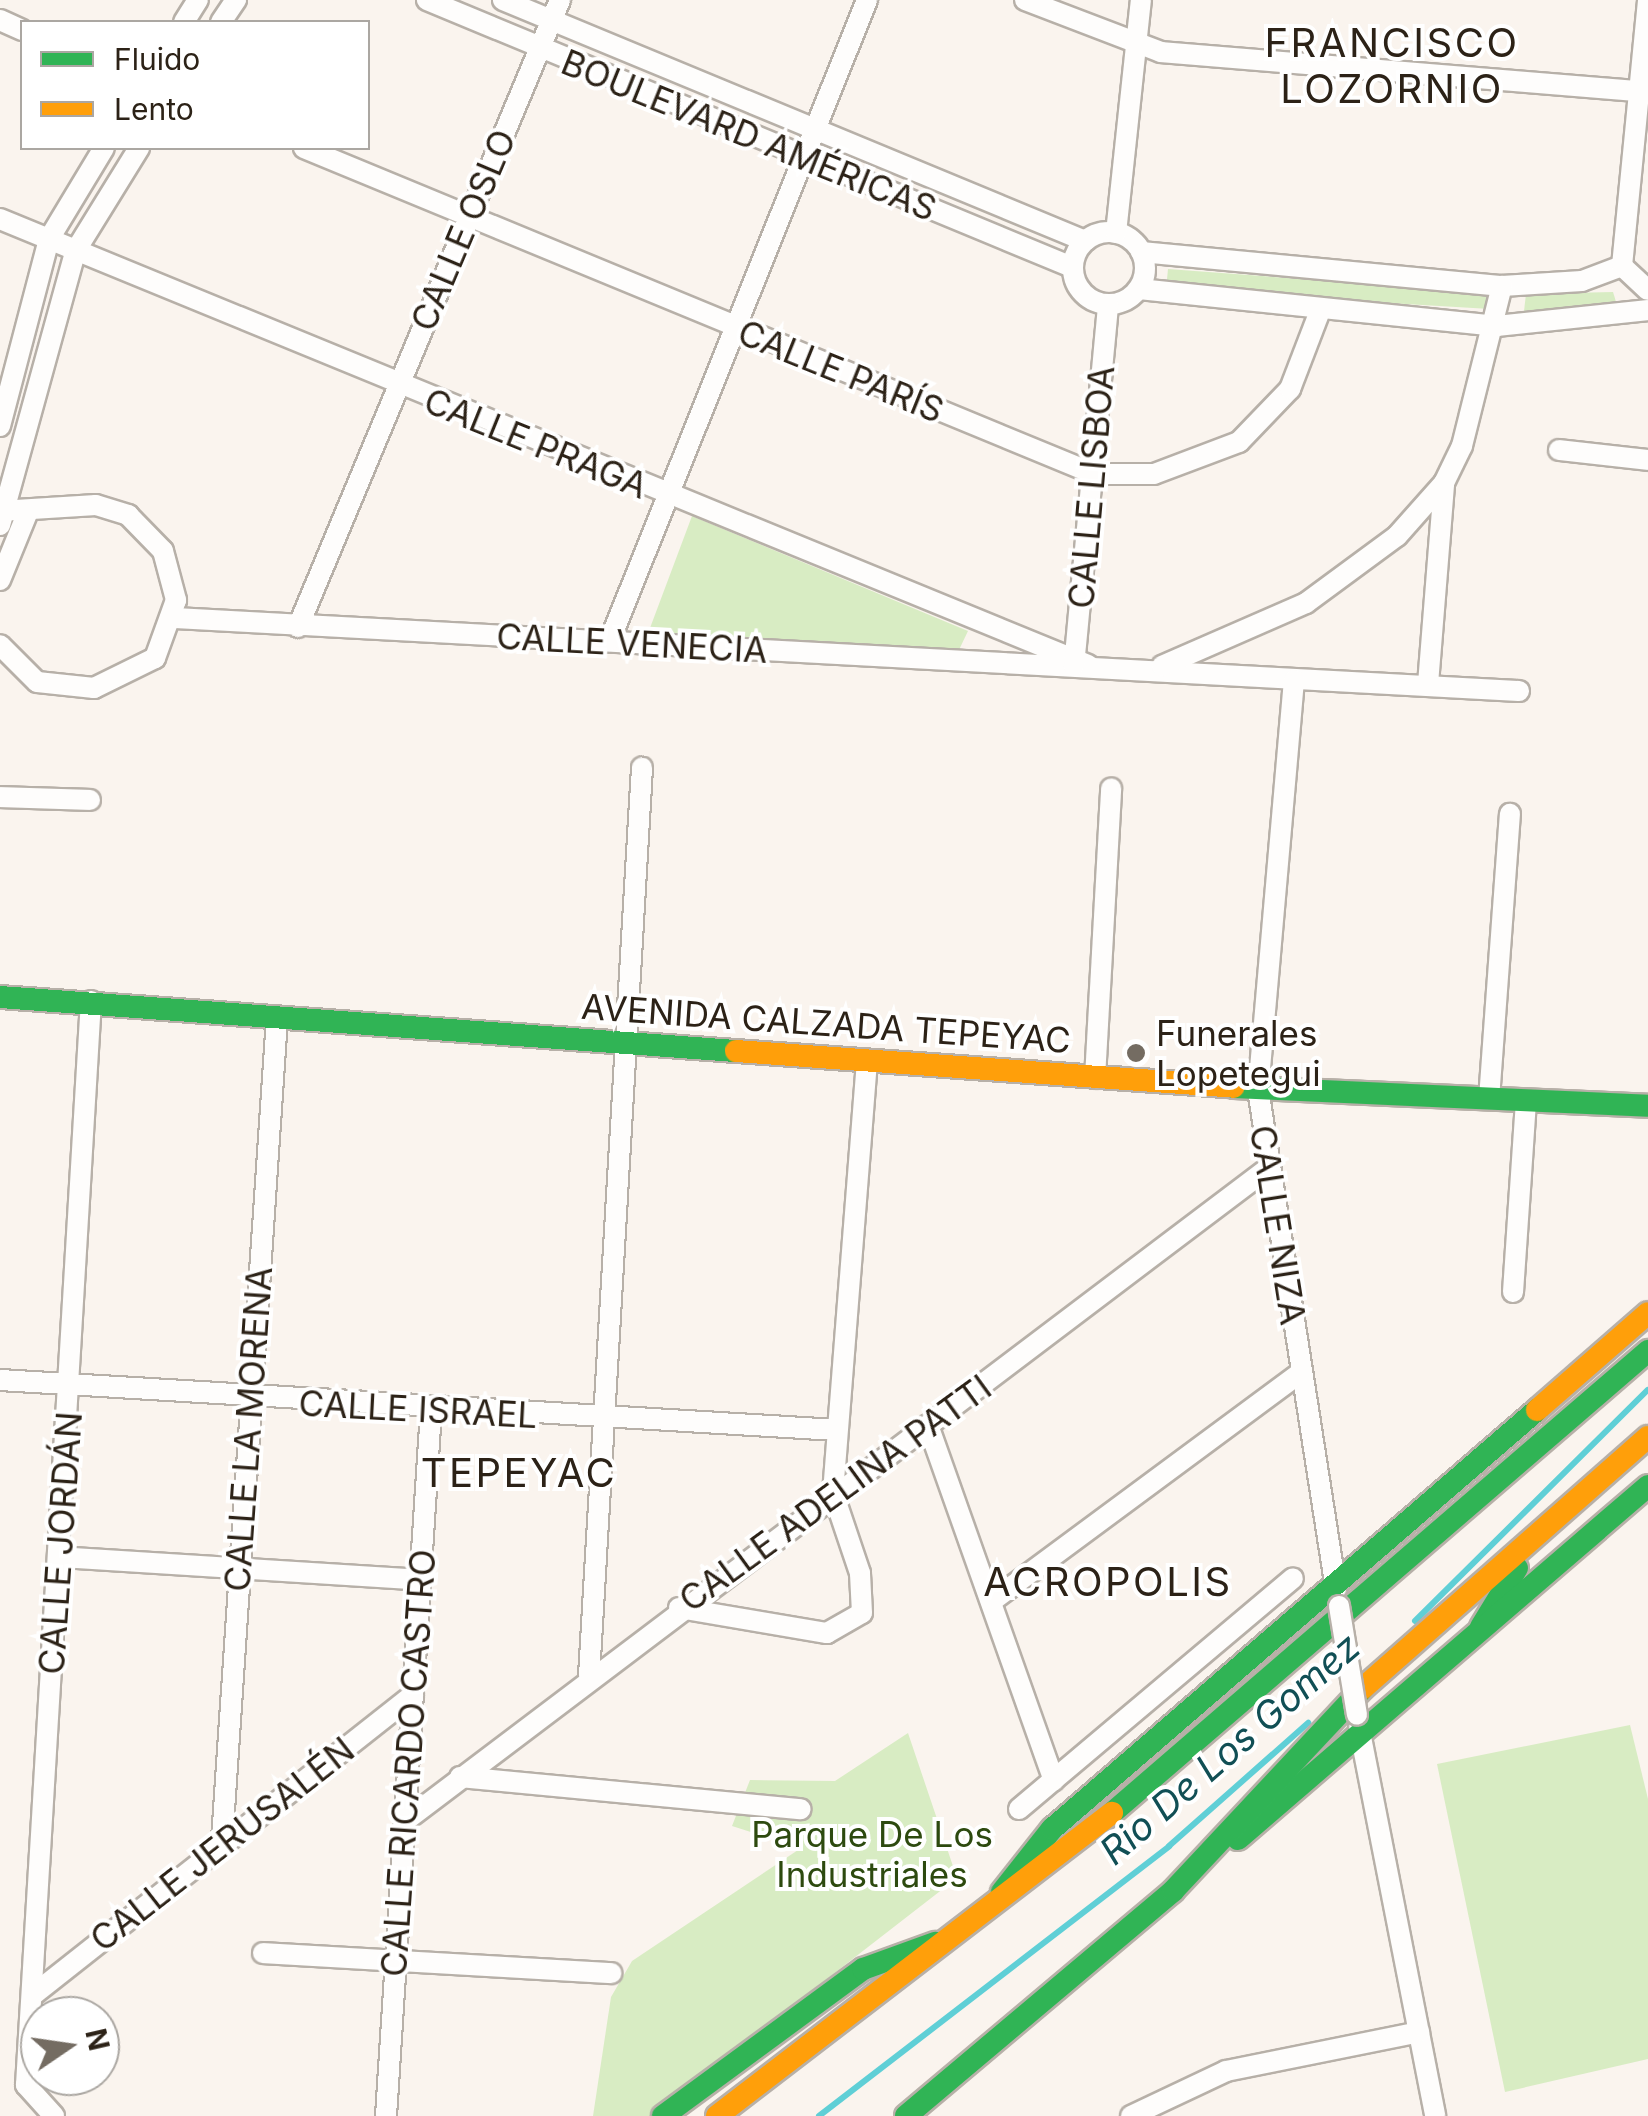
<!DOCTYPE html>
<meta charset="utf-8">
<style>
body{margin:0}
#map{position:relative;width:1648px;height:2116px;overflow:hidden;background:#faf4ee;font-family:Inter,sans-serif}
div>[style]{position:absolute}
.green>*{inset:0;background:#d8ecc3}
.stream>*{height:6px;margin:-3px;padding:0 3px;transform-origin:3px;border-radius:3px;background:#5fcfd6}
.roads{filter:drop-shadow(2px 0 #b7b0a8) drop-shadow(-2px 0 #b7b0a8) drop-shadow(0 2px #b7b0a8) drop-shadow(0 -2px #b7b0a8)}
.street>*{height:20px;margin:-10px;padding:0 10px;transform-origin:10px;border-radius:10px;background:#fefdfc}
.street>.ring{margin:-10px;padding:0;box-sizing:content-box;background:none;border:20px solid #fefdfc;border-radius:50%}
.fast>*{height:22px;margin:-11px;padding:0 11px;transform-origin:11px;border-radius:11px;background:#30b455}
.slow>*{height:22px;margin:-11px;padding:0 11px;transform-origin:11px;border-radius:11px;background:#ff9f0a}
.bridges{filter:drop-shadow(2px 0 #b7b0a8) drop-shadow(-2px 0 #b7b0a8) drop-shadow(0 2px #b7b0a8) drop-shadow(0 -2px #b7b0a8)}
.street-bridge>*{height:20px;margin:-10px;padding:0 10px;transform-origin:10px;border-radius:10px;background:#fefdfc}
.dots>*{width:28px;height:28px;translate:-50% -50%;box-sizing:border-box;border:5px solid #fff;border-radius:50%}
span{translate:-50% -50%;white-space:nowrap;text-align:center;line-height:1.15;-webkit-text-stroke:8px #fff;paint-order:stroke}
.street-label{font-size:35px;color:#2c2217}
.poi-label{font-size:35px;color:#2c2217}
.left{translate:0 -50%;text-align:left}
.park-label{font-size:35px;color:#2d4a0f}
.water-label{font-size:38px;color:#114f55;font-style:italic}
.quarter-label{font-size:40px;color:#2c2217;letter-spacing:2.5px}
.legend{position:absolute;left:20px;top:20px;width:350px;height:130px;box-sizing:border-box;background:#fff;border:2px solid #aba7a2;margin:0;padding:12px 18px;list-style:none;font-size:30px;color:#2c2217}
.legend li{display:flex;align-items:center;gap:20px;height:50px}
.legend b{width:50px;border:2px solid #aba7a2}
.north{position:absolute;left:20px;top:1996px;width:100px;height:100px;box-sizing:border-box;background:#fff;border:2px solid #aba7a2;border-radius:50%;rotate:77deg;font-size:28px;font-weight:700;line-height:40px;text-align:center;color:#2c2217}
.north::after{content:'';display:block;margin:auto;width:35px;height:45px;background:#746c62;clip-path:polygon(50% 0,100% 100%,50% 72%,0 100%)}
</style>
<div id="map">
<div class="green">
<i style="clip-path:polygon(1168px 269px,1489px 293px,1490px 309px,1166px 290px)"></i>
<i style="clip-path:polygon(1613px 292px,1617px 305px,1524px 311px,1526px 294px)"></i>
<i style="clip-path:polygon(692px 516px,968px 631px,957px 654px,647px 636px)"></i>
<i style="clip-path:polygon(1630px 1725px,1648px 1799px,1648px 2059px,1505px 2092px,1437px 1764px)"></i>
<i style="clip-path:polygon(908px 1733px,957px 1878px,650px 2116px,593px 2116px,611px 1997px,632px 1961px,801px 1848px,732px 1826px,750px 1780px,835px 1781px)"></i>
</div>
<div class="stream">
<i style="left:1415px;top:1621px;width:328px;rotate:-44.8deg"></i>
<i style="left:819px;top:2116px;width:442px;rotate:-37.6deg"></i>
<i style="left:1169px;top:1846px;width:186px;rotate:-41.5deg"></i>
</div>
<div class="roads">
<div class="street">
<i style="left:427px;top:0;width:698px;rotate:22.49deg"></i>
<i style="left:503px;top:0;width:630px;rotate:22.49deg"></i>
<i style="left:1025px;top:0;width:146px;rotate:20.9deg"></i>
<i style="left:1161px;top:52px;width:479px;rotate:4.7deg"></i>
<i style="left:0;top:20px;width:24px;rotate:24deg"></i>
<i style="left:184px;top:22px;width:26px;rotate:-58deg"></i>
<i style="left:221px;top:22px;width:27px;rotate:-56deg"></i>
<i style="left:304px;top:148px;width:855px;rotate:22.42deg"></i>
<i style="left:1094px;top:474px;width:60px"></i>
<i style="left:1154px;top:474px;width:91px;rotate:-20.6deg"></i>
<i style="left:1239px;top:442px;width:74px;rotate:-46.1deg"></i>
<i style="left:1290px;top:389px;width:84px;rotate:-69deg"></i>
<i style="left:0;top:219px;width:1176px;rotate:22.29deg"></i>
<i class="ring" style="left:1073px;top:232px;width:52px;height:52px"></i>
<i style="left:1116px;top:233px;width:234px;rotate:-83.9deg"></i>
<i style="left:1141px;top:252px;width:363px;rotate:5.4deg"></i>
<i style="left:1502px;top:286px;width:80px;rotate:-3.6deg"></i>
<i style="left:1582px;top:281px;width:43px;rotate:-20.6deg"></i>
<i style="left:1622px;top:266px;width:267px;rotate:-84.4deg"></i>
<i style="left:1622px;top:266px;width:35px;rotate:43deg"></i>
<i style="left:1139px;top:289px;width:360px;rotate:5.9deg"></i>
<i style="left:1497px;top:326px;width:152px;rotate:-6deg"></i>
<i style="left:0;top:426px;width:193px;rotate:-75.3deg"></i>
<i style="left:49px;top:239px;width:106px;rotate:-58.9deg"></i>
<i style="left:1559px;top:450px;width:90px;rotate:6.4deg"></i>
<i style="left:0;top:511px;width:96px;rotate:-3.6deg"></i>
<i style="left:96px;top:505px;width:34px;rotate:17deg"></i>
<i style="left:128px;top:515px;width:50px;rotate:45.8deg"></i>
<i style="left:163px;top:551px;width:51px;rotate:75.1deg"></i>
<i style="left:176px;top:600px;width:62px;rotate:109.9deg"></i>
<i style="left:155px;top:658px;width:68px;rotate:153.8deg"></i>
<i style="left:94px;top:688px;width:57px;rotate:-174deg"></i>
<i style="left:37px;top:682px;width:52px;rotate:-135deg"></i>
<i style="left:0;top:525px;width:285px;rotate:-74.6deg"></i>
<i style="left:76px;top:250px;width:120px;rotate:-58.3deg"></i>
<i style="left:0;top:580px;width:71px;rotate:-67.8deg"></i>
<i style="left:175px;top:618px;width:1346px;rotate:3.11deg"></i>
<i style="left:298px;top:627px;width:680px;rotate:-67.32deg"></i>
<i style="left:610px;top:640px;width:690px;rotate:-68.12deg"></i>
<i style="left:1074px;top:666px;width:363px;rotate:-84.6deg"></i>
<i style="left:1162px;top:666px;width:157px;rotate:-23.6deg"></i>
<i style="left:1306px;top:603px;width:113px;rotate:-36.4deg"></i>
<i style="left:1397px;top:536px;width:71px;rotate:-48.4deg"></i>
<i style="left:1444px;top:483px;width:41px;rotate:-64.1deg"></i>
<i style="left:1462px;top:446px;width:165px;rotate:-76deg"></i>
<i style="left:1294px;top:680px;width:411px;rotate:95deg"></i>
<i style="left:1258px;top:1089px;width:506px;rotate:81.13deg"></i>
<i style="left:1428px;top:684px;width:202px;rotate:-85.4deg"></i>
<i style="left:0;top:797px;width:90px;rotate:1.9deg"></i>
<i style="left:1095px;top:1078px;width:290px;rotate:-86.8deg"></i>
<i style="left:1489px;top:1099px;width:286px;rotate:-85.8deg"></i>
<i style="left:1513px;top:1292px;width:190px;rotate:-86.1deg"></i>
<i style="left:0;top:1380px;width:837px;rotate:3.42deg"></i>
<i style="left:928px;top:1425px;width:377px;rotate:70.5deg"></i>
<i style="left:59px;top:1557px;width:362px;rotate:3.6deg"></i>
<i style="left:992px;top:1601px;width:385px;rotate:-36.5deg"></i>
<i style="left:679px;top:1608px;width:150px;rotate:9.6deg"></i>
<i style="left:827px;top:1633px;width:40px;rotate:-29.7deg"></i>
<i style="left:862px;top:1613px;width:40px;rotate:-92.9deg"></i>
<i style="left:860px;top:1573px;width:84px;rotate:-108.6deg"></i>
<i style="left:833px;top:1493px;width:433px;rotate:-85.5deg"></i>
<i style="left:589px;top:1676px;width:910px;rotate:-86.66deg"></i>
<i style="left:1359px;top:1727px;width:396px;rotate:78.9deg"></i>
<i style="left:460px;top:1777px;width:342px;rotate:5.4deg"></i>
<i style="left:1019px;top:1809px;width:358px;rotate:-40.1deg"></i>
<i style="left:405px;top:1821px;width:1081px;rotate:-37.1deg"></i>
<i style="left:222px;top:1840px;width:824px;rotate:-86.17deg"></i>
<i style="left:263px;top:1953px;width:349px;rotate:3.3deg"></i>
<i style="left:33px;top:1995px;width:484px;rotate:-38.3deg"></i>
<i style="left:54px;top:2116px;width:42px;rotate:-132.1deg"></i>
<i style="left:26px;top:2085px;width:1086px;rotate:-86.57deg"></i>
<i style="left:386px;top:2116px;width:706px;rotate:-86.35deg"></i>
<i style="left:1131px;top:2116px;width:105px;rotate:-25.3deg"></i>
<i style="left:1226px;top:2071px;width:197px;rotate:-11.4deg"></i>
</div>
<div class="fast">
<i style="left:0;top:997px;width:738px;rotate:4.2deg"></i>
<i style="left:1234px;top:1087px;width:414px;rotate:2.6deg"></i>
<i style="left:1481px;top:1627px;width:69px;rotate:-58.6deg"></i>
<i style="left:1112px;top:1813px;width:708px;rotate:-40.76deg"></i>
<i style="left:1238px;top:1839px;width:541px;rotate:-40.73deg"></i>
<i style="left:1002px;top:1892px;width:80px;rotate:-51.6deg"></i>
<i style="left:1052px;top:1829px;width:641px;rotate:-40.82deg"></i>
<i style="left:663px;top:2116px;width:248px;rotate:-36.3deg"></i>
<i style="left:863px;top:1969px;width:77px;rotate:-19.9deg"></i>
<i style="left:906px;top:2116px;width:349px;rotate:-40.1deg"></i>
<i style="left:1173px;top:1891px;width:277px;rotate:-46.9deg"></i>
</div>
<div class="slow">
<i style="left:736px;top:1051px;width:499px;rotate:4.1deg"></i>
<i style="left:1537px;top:1410px;width:147px;rotate:-41.1deg"></i>
<i style="left:1362px;top:1689px;width:381px;rotate:-41.4deg"></i>
<i style="left:717px;top:2116px;width:498px;rotate:-37.5deg"></i>
</div>
</div>
<div class="bridges">
<div class="street-bridge">
<i style="left:1339px;top:1606px;width:110px;rotate:80.6deg"></i>
</div>
</div>
<div class="dots">
<i style="left:1136px;top:1053px;background:#746c62"></i>
</div>
<div class="street-label">
<span style="left:749px;top:135px;rotate:22deg">BOULEVARD AMÉRICAS</span>
<span style="left:463px;top:230px;rotate:-67deg">CALLE OSLO</span>
<span style="left:841px;top:371px;rotate:22deg">CALLE PARÍS</span>
<span style="left:536px;top:443px;rotate:22deg">CALLE PRAGA</span>
<span style="left:1091px;top:487px;rotate:-85deg">CALLE LISBOA</span>
<span style="left:632px;top:643px;rotate:3deg">CALLE VENECIA</span>
<span style="left:826px;top:1023px;rotate:4deg">AVENIDA CALZADA TEPEYAC</span>
<span style="left:1278px;top:1225px;rotate:81deg">CALLE NIZA</span>
<span style="left:418px;top:1409px;rotate:3deg">CALLE ISRAEL</span>
<span style="left:248px;top:1429px;rotate:-86deg">CALLE LA MORENA</span>
<span style="left:835px;top:1493px;rotate:-36deg">CALLE ADELINA PATTI</span>
<span style="left:60px;top:1543px;rotate:-86deg">CALLE JORDÁN</span>
<span style="left:408px;top:1763px;rotate:-86deg">CALLE RICARDO CASTRO</span>
<span style="left:222px;top:1844px;rotate:-38deg">CALLE JERUSALÉN</span>
</div>
<div class="poi-label">
<span class="left" style="left:1156px;top:1053px">Funerales<br>Lopetegui</span>
</div>
<div class="park-label">
<span style="left:872px;top:1854px">Parque De Los<br>Industriales</span>
</div>
<div class="water-label">
<span style="left:1230px;top:1749px;rotate:-41deg">Rio De Los Gomez</span>
</div>
<div class="quarter-label">
<span style="left:1392px;top:66px">FRANCISCO<br>LOZORNIO</span>
<span style="left:519px;top:1473px">TEPEYAC</span>
<span style="left:1108px;top:1582px">ACROPOLIS</span>
</div>
<ul class="legend">
<li><b style="height:12px;background:#30b455"></b>Fluido</li>
<li><b style="height:12px;background:#ff9f0a"></b>Lento</li>
</ul>
<div class="north">N</div>
</div>
